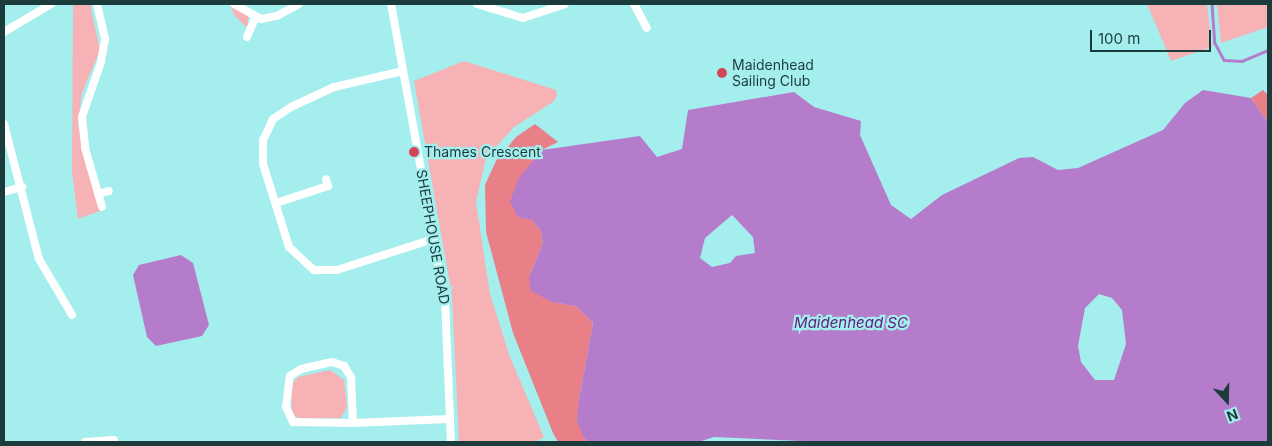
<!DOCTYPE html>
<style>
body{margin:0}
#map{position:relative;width:1272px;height:446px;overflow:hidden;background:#a4eeee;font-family:Inter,sans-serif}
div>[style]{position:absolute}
.green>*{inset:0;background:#f7b2b5}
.forest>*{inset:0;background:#e98088}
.water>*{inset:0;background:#b47ccb}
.stream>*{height:2.5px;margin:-1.25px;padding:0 1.25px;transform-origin:1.25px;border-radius:1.25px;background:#b47ccb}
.minor>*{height:8px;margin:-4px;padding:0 4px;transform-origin:4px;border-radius:4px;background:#fff}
.dots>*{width:14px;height:14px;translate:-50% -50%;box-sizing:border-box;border:2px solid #a4eeee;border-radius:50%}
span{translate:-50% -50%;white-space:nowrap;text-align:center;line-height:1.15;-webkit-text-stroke:4.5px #a4eeee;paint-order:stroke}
.poi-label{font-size:14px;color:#1c3b3b}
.left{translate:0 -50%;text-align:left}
.street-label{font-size:14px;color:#1c3b3b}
.water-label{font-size:15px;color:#631c7c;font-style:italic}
.frame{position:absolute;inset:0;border:5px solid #1c3b3b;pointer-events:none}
.north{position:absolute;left:1202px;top:376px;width:50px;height:50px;-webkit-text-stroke:4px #a4eeee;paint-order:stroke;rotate:159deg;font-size:14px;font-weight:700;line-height:20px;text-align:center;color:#1c3b3b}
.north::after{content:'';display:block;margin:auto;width:18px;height:22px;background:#1c3b3b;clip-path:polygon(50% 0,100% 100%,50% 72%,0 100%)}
.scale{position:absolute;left:1090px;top:30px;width:121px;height:22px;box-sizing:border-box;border:2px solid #1c3b3b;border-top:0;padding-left:6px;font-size:15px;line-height:18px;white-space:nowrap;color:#1c3b3b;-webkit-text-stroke:4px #a4eeee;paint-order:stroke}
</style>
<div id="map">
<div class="green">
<i style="clip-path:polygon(73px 4px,90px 4px,100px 50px,82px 93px,78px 123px,84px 159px,100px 211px,78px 219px,72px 172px)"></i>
<i style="clip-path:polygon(230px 4px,248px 15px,248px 25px,245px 26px,234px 15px)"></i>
<i style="clip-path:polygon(1147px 4px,1207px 4px,1212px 47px,1171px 61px)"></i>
<i style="clip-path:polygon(1217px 4px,1268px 4px,1268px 27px,1221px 43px)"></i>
<i style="clip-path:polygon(464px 61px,556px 90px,557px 96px,553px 102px,514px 127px,486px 158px,476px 202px,490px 294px,510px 357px,544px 437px,535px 442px,459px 442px,452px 295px,414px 81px)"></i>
<i style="clip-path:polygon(330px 370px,344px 380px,347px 407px,341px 418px,299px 419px,292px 413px,291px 386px,298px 377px)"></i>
</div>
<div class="forest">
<i style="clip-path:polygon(1263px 90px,1268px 95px,1268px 123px,1251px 98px)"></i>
<i style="clip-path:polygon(535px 124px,558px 142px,542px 150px,532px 220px,541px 231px,543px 243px,529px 277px,552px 302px,576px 306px,593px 323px,579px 399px,584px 438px,589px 442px,558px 442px,553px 433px,513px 333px,486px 232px,485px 185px,496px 161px,516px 137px)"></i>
</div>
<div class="water">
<i style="clip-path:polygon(evenodd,1203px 90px,1251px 98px,1268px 123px,1268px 442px,824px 442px,714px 437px,698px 442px,589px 442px,584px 438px,577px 422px,579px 399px,593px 323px,576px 306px,552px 302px,531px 291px,529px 277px,543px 243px,541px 231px,532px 220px,518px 217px,510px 202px,518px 179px,542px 150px,640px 136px,657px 157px,682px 149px,688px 110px,794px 92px,814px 107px,861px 121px,860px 135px,891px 205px,911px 219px,942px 195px,1019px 158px,1033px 157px,1058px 170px,1078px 168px,1163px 130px,1185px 103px,1203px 90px,732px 215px,753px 237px,755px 253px,736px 256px,730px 263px,712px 267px,700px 258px,705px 238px,732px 215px,1203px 90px,1099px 294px,1112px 298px,1122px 310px,1126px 344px,1114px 380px,1095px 380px,1081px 362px,1078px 346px,1085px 308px,1099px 294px)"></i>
<i style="clip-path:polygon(181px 255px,193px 263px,209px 325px,202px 336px,156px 346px,147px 337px,133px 275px,139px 265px)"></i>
</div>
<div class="stream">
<i style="left:1212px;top:4px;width:39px;rotate:86deg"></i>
<i style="left:1215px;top:43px;width:19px;rotate:62deg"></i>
<i style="left:1224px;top:60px;width:18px;rotate:3deg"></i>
<i style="left:1242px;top:61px;width:28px;rotate:-23deg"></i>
</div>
<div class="minor">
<i style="left:97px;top:4px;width:36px;rotate:77deg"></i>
<i style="left:105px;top:39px;width:23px;rotate:100deg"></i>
<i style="left:101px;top:62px;width:58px;rotate:109.1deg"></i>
<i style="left:82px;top:117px;width:31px;rotate:84deg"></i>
<i style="left:85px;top:148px;width:61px;rotate:73.9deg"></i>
<i style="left:234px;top:4px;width:31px;rotate:29deg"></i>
<i style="left:261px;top:19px;width:16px;rotate:-11deg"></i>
<i style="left:277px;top:16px;width:25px;rotate:-29deg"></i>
<i style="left:391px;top:4px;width:301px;rotate:79.7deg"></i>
<i style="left:445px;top:300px;width:142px;rotate:87.6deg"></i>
<i style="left:477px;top:4px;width:48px;rotate:16.9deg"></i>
<i style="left:523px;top:18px;width:44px;rotate:-18.4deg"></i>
<i style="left:634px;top:4px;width:27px;rotate:62deg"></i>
<i style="left:4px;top:32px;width:55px;rotate:-30.8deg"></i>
<i style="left:247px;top:37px;width:21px;rotate:-67deg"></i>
<i style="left:403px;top:71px;width:71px;rotate:166.9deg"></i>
<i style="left:334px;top:87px;width:47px;rotate:155.1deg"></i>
<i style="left:291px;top:107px;width:22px;rotate:146deg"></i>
<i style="left:273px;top:119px;width:23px;rotate:115deg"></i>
<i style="left:263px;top:140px;width:24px;rotate:90deg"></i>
<i style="left:263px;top:164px;width:87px;rotate:72.6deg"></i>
<i style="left:289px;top:247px;width:34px;rotate:43deg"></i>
<i style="left:314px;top:270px;width:23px"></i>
<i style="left:337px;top:270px;width:101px;rotate:-17.9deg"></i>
<i style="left:4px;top:124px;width:139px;rotate:75.5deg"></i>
<i style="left:39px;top:259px;width:65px;rotate:59.5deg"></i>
<i style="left:4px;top:192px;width:19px;rotate:-16deg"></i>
<i style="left:98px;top:194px;width:11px;rotate:-15deg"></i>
<i style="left:276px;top:203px;width:55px;rotate:-18.1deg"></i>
<i style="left:328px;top:186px;width:7px;rotate:-106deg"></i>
<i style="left:332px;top:362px;width:13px;rotate:18deg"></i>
<i style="left:344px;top:366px;width:13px;rotate:58deg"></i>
<i style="left:351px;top:377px;width:46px;rotate:87.5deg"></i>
<i style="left:353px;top:423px;width:60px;rotate:-179deg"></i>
<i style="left:293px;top:422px;width:17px;rotate:-115deg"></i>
<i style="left:286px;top:407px;width:31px;rotate:-83deg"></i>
<i style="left:290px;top:376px;width:13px;rotate:-32deg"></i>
<i style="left:301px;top:369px;width:32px;rotate:-13deg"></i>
<i style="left:353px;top:423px;width:96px;rotate:-2.4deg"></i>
<i style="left:85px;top:442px;width:29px;rotate:-4deg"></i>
</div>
<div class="dots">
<i style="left:722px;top:73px;background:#d44459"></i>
<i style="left:414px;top:152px;background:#d44459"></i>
</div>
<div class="poi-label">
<span class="left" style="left:732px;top:73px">Maidenhead<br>Sailing Club</span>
<span class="left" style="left:424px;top:152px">Thames Crescent</span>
</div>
<div class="street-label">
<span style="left:433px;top:237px;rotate:80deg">SHEEPHOUSE ROAD</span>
</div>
<div class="water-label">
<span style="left:851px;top:323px">Maidenhead SC</span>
</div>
<div class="frame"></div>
<div class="north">N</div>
<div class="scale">100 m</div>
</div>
